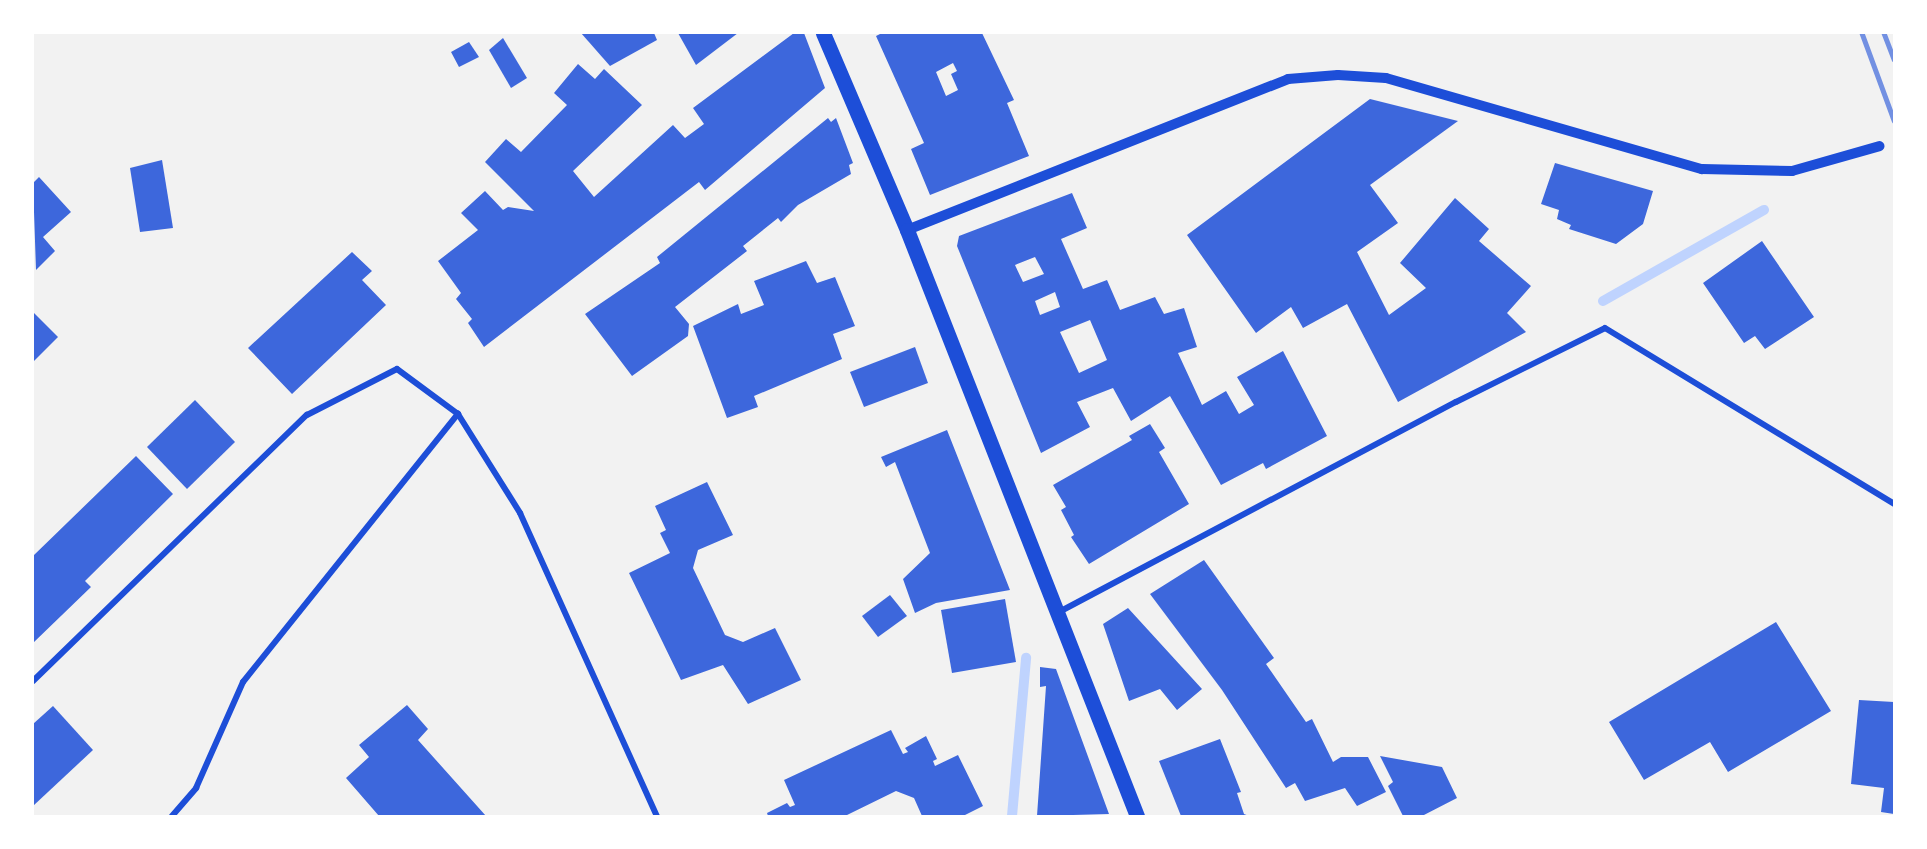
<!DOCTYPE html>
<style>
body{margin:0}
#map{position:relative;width:1927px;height:849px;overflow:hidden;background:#f2f2f2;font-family:"Titillium Web",sans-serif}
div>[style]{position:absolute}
.stream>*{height:10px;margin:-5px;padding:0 5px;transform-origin:5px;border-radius:5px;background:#bfd3fe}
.building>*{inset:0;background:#3d67dc}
.minor>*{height:6px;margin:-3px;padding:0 3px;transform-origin:3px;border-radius:3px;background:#1d4ed8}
.tertiary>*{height:10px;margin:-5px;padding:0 5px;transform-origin:5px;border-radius:5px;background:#1d4ed8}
.primary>*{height:15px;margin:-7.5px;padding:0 7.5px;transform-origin:7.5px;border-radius:7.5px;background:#1d4ed8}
.rail>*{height:4.5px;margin:-2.25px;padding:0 2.25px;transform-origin:2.25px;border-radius:2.25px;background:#7290e2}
span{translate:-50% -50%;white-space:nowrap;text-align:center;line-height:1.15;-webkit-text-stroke:6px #fff;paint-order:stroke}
.frame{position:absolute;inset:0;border:34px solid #fff;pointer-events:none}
</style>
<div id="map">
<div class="stream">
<i style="left:1603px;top:301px;width:185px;rotate:-29.5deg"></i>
<i style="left:1012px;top:816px;width:159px;rotate:-84.9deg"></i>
</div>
<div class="building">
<i style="clip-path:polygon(581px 33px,654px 33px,657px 40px,610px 66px)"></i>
<i style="clip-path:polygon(678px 33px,738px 33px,696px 65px)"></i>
<i style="clip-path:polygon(794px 33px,804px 33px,825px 88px,705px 190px,699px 182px,484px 347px,468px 323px,472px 319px,456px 299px,461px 293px,438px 261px,478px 230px,461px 213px,485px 191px,503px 210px,508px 207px,534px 211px,485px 162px,506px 139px,521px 152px,567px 105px,554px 93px,578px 64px,595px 79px,604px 69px,642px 105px,573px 171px,594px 197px,673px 125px,685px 138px,704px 124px,693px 108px)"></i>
<i style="clip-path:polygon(evenodd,882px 33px,982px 33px,1014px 100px,1007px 103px,1029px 156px,930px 195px,911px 149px,924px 143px,876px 36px,882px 33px,953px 63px,957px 71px,951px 74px,958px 90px,946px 96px,936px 72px,953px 63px)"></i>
<i style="clip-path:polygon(503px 38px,527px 78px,511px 88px,489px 50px)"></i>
<i style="clip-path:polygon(469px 42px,479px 57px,459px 67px,451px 52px)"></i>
<i style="clip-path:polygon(1370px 99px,1458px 121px,1370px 185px,1398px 223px,1357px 252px,1389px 315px,1426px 288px,1400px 263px,1455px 198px,1489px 229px,1479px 241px,1531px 286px,1507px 313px,1526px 332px,1398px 402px,1347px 304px,1303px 328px,1291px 307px,1256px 333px,1187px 235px)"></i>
<i style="clip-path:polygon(828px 118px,831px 122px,836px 118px,853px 163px,849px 165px,851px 174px,798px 205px,781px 222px,778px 218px,743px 246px,747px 251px,675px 307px,689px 324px,688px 336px,632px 376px,585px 314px,660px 263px,657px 257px)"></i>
<i style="clip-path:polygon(162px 160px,173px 228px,140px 232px,130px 168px)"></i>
<i style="clip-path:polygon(1555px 163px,1653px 191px,1643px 224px,1616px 244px,1569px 229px,1571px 225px,1557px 219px,1559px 210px,1541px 204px)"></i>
<i style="clip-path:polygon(39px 177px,71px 212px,43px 237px,55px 251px,36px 270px,33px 183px)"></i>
<i style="clip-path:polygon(evenodd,1072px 193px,1087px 228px,1061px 239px,1083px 289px,1107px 280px,1120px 310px,1155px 297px,1164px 314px,1184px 308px,1197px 347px,1178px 353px,1202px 405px,1226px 391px,1239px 414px,1254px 405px,1237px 377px,1283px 351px,1327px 436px,1266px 469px,1263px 463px,1221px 485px,1170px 396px,1131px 421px,1113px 388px,1077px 402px,1090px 427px,1041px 453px,957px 246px,959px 236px,1072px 193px,1035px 257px,1044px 274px,1023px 282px,1015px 265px,1035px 257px,1072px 193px,1055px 292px,1060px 307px,1040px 315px,1035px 301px,1055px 292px,1072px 193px,1090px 320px,1107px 360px,1079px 373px,1060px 332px,1090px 320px)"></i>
<i style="clip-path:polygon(1762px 241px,1814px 317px,1765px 349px,1755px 336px,1744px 343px,1703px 283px)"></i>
<i style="clip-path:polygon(352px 252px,372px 271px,362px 280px,386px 305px,292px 394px,248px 348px)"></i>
<i style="clip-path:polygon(806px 261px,817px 283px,835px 277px,855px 326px,833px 334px,842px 359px,754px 396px,758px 407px,727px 418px,693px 326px,738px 304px,741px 314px,764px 305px,754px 281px)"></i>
<i style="clip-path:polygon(33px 312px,58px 337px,33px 362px)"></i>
<i style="clip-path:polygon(915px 347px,928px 383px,864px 407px,850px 372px)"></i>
<i style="clip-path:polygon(195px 400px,235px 442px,187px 489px,147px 447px)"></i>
<i style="clip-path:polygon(1150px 424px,1165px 448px,1159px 452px,1189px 504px,1089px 564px,1071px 537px,1074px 535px,1061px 510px,1066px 507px,1053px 485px,1132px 440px,1129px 436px)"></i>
<i style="clip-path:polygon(947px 430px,1010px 590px,936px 603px,915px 613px,903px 579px,930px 553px,895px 462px,886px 467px,881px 457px)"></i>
<i style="clip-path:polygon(136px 456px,173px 494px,85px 581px,91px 587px,33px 643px,33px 556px)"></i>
<i style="clip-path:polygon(707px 482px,733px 535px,698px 550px,693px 568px,725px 635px,743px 642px,775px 628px,801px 680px,748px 704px,723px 665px,681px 680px,629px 573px,670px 553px,660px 533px,666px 530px,655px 506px)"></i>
<i style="clip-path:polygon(1204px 560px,1274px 658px,1266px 664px,1306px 722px,1312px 719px,1333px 762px,1341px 757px,1368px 757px,1386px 792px,1357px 806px,1345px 788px,1305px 801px,1295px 783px,1286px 788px,1222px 690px,1150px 594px)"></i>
<i style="clip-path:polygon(890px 595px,907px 616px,878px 637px,862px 616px)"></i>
<i style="clip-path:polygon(1005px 599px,1016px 662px,952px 673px,941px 610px)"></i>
<i style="clip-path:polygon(1128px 608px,1202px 689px,1177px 710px,1160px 689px,1129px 701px,1103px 624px)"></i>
<i style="clip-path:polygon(1776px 622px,1831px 711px,1728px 772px,1710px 742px,1644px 780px,1609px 722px)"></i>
<i style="clip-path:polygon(1040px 667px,1056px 669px,1109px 814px,1037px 816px,1046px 686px,1040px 687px)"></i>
<i style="clip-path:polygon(1859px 700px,1894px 702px,1894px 814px,1881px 812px,1884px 788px,1851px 784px)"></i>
<i style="clip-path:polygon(407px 705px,428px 729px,418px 740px,486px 816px,379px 816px,346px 778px,369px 757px,359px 745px)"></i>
<i style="clip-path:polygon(53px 706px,93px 750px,33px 806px,33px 724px)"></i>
<i style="clip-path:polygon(891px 730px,903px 754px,908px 752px,905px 748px,926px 736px,937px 759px,933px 761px,935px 766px,958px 755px,983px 806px,963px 816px,922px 816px,914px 798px,896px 791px,845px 816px,768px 816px,767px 813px,787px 803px,790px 807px,795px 805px,784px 780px)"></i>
<i style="clip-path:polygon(1220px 739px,1241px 792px,1237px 793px,1244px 814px,1249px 816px,1181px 816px,1159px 761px)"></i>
<i style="clip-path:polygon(1380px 756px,1442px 767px,1457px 798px,1422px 816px,1403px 816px,1388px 786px,1393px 782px)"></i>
</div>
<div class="minor">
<i style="left:1059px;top:612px;width:449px;rotate:-27.9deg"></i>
<i style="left:1456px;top:402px;width:166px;rotate:-26.4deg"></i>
<i style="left:1605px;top:328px;width:338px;rotate:31.3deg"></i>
<i style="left:33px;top:681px;width:382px;rotate:-44.2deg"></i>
<i style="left:307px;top:415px;width:101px;rotate:-27.1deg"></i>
<i style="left:397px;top:369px;width:76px;rotate:36.4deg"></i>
<i style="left:458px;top:414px;width:117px;rotate:57.9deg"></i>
<i style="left:520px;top:513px;width:333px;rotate:65.7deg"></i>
<i style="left:172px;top:816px;width:37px;rotate:-49deg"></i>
<i style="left:196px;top:788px;width:116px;rotate:-66.1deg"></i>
<i style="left:243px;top:682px;width:344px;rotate:-51.3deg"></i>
</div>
<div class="tertiary">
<i style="left:907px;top:230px;width:410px;rotate:-21.6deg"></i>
<i style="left:1288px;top:79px;width:50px;rotate:-4.6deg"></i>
<i style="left:1338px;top:75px;width:48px;rotate:3.6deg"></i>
<i style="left:1386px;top:78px;width:329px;rotate:16.1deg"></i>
<i style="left:1702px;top:169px;width:90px;rotate:1.3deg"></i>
<i style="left:1792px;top:171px;width:91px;rotate:-15.9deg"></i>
</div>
<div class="primary">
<i style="left:823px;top:33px;width:214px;rotate:66.9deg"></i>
<i style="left:907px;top:230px;width:630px;rotate:68.57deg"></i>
</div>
<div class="rail">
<i style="left:1862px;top:33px;width:93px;rotate:69.8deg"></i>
<i style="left:1884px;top:33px;width:28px;rotate:69deg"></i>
</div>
<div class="frame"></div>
</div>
